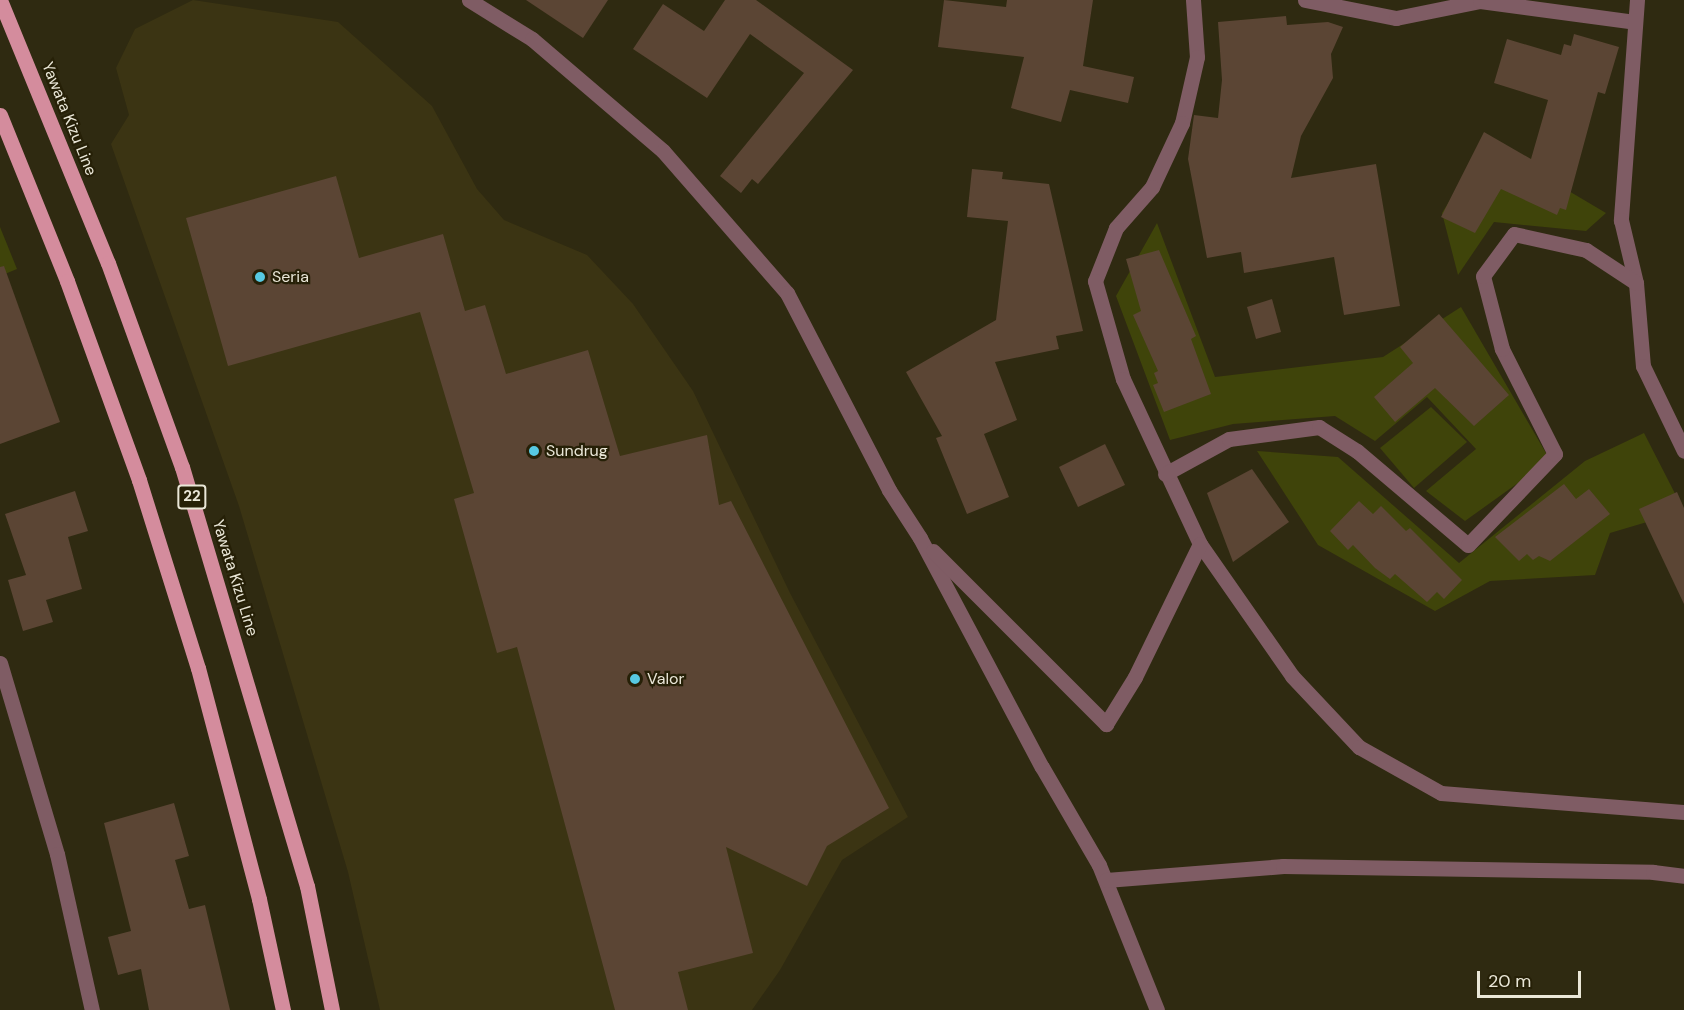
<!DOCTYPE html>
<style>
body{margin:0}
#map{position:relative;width:1684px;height:1010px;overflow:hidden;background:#2f2a11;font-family:"DM Sans",sans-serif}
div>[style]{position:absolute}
.built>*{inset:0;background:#3b3413}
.green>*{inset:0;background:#3f440a}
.building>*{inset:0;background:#5b4534}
.street>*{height:15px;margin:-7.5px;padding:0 7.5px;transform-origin:7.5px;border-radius:7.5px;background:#7f5c64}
.primary>*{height:15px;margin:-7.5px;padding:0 7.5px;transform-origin:7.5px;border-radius:7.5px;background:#d48c9d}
.dots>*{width:16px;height:16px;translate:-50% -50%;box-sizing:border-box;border:3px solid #262007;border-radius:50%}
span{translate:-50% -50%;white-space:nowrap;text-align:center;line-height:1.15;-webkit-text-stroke:4.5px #262007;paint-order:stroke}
.shield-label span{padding:2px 4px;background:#262007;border:2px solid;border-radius:4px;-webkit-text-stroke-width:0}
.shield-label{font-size:15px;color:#eae7d8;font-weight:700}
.street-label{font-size:16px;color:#eae7d8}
.poi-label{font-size:16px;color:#eae7d8}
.left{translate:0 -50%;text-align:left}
.scale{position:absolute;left:1477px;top:971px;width:104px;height:27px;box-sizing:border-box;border:3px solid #eae7d8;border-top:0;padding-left:8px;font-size:18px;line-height:21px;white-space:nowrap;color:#eae7d8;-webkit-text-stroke:4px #262007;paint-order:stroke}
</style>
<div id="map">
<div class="built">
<i style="clip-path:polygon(193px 0,338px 22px,432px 106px,477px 189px,504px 220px,587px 255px,633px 304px,693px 391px,790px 593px,908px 817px,842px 860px,780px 970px,752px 1010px,380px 1010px,348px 872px,239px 506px,111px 144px,129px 115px,116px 68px,135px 29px)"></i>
</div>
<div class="green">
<i style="clip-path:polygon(1486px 142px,1606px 213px,1586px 231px,1494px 222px,1458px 275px,1442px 213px)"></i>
<i style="clip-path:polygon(1157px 223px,1215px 377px,1383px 357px,1461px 307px,1550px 460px,1465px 521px,1426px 491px,1476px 449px,1427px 397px,1375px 441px,1335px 416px,1233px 424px,1170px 440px,1116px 296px)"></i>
<i style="clip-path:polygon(0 227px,17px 269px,0 276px)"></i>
<i style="clip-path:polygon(1431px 407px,1467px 442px,1414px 488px,1380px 448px)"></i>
<i style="clip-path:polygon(1644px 433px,1684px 511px,1610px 533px,1595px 575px,1490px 581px,1435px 611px,1318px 545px,1257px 451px,1338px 457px,1459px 563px,1585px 461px)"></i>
</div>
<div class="building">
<i style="clip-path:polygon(526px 0,608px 0,583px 38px)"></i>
<i style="clip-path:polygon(725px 0,756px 0,853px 70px,758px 184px,752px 179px,741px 193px,720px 176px,804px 73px,750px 34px,707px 98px,633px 49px,663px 4px,704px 31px)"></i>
<i style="clip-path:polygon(944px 0,1006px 7px,1007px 0,1093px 0,1083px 66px,1134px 77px,1128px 103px,1070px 90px,1061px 122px,1011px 108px,1024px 57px,938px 47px)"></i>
<i style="clip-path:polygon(1286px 16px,1287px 25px,1328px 22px,1343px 27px,1331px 54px,1333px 78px,1301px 136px,1291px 178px,1376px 164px,1400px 306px,1344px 315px,1334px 257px,1244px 273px,1241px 252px,1207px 258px,1188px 159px,1194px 115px,1218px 118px,1222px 80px,1218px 22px)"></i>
<i style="clip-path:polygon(1574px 34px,1619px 47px,1605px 94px,1598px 92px,1566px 210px,1560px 208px,1557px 215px,1501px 189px,1475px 233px,1441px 217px,1484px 132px,1531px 159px,1548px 100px,1494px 83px,1507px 39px,1561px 55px,1564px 44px,1571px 46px)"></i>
<i style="clip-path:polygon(972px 169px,1003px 172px,1002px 179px,1049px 184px,1083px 331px,1056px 336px,1059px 349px,995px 362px,1017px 420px,984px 434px,1009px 497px,967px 514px,936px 438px,942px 436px,906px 372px,996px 320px,1008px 221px,967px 217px)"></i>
<i style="clip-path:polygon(336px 176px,359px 258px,443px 234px,465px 311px,485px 305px,506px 374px,588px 350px,620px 456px,707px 435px,719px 505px,731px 501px,889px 808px,827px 846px,807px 886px,726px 847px,753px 953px,678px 972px,688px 1010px,615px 1010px,517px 647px,497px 653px,454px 499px,474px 493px,420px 312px,228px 366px,186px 218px)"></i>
<i style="clip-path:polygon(1159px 250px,1196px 336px,1191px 339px,1211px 394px,1164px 412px,1153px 385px,1158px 383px,1154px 373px,1158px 371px,1133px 315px,1141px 311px,1126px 259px)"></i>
<i style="clip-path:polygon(4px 266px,60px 422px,0 444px,0 267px)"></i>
<i style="clip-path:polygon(1272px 299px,1281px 332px,1256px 339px,1247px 307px)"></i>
<i style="clip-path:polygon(1439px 314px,1509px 395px,1474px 426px,1435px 388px,1395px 422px,1374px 397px,1413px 363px,1400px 347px)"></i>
<i style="clip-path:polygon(1105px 444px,1125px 485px,1078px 507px,1059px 467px)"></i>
<i style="clip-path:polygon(1252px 469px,1289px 522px,1233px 562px,1207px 493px)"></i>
<i style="clip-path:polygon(1564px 484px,1576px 499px,1589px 489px,1610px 514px,1550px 561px,1539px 556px,1533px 560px,1527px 554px,1519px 561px,1495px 537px)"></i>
<i style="clip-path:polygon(75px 491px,88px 531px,68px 537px,82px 589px,46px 600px,53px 622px,23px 631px,8px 580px,26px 575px,5px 514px)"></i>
<i style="clip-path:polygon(1677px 492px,1684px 508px,1684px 604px,1639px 509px)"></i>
<i style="clip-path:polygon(1359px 501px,1373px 514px,1381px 506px,1406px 531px,1410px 528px,1462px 580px,1444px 599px,1437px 592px,1427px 602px,1395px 574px,1390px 579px,1375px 568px,1353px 545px,1348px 550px,1330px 531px)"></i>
<i style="clip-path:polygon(174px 803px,189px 856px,175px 860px,189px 909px,205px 905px,230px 1010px,149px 1010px,141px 969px,118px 975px,108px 937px,131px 931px,104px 823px)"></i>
</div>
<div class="street">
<i style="left:469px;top:0;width:74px;rotate:31.8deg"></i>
<i style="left:532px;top:39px;width:172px;rotate:40.5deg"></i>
<i style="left:663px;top:151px;width:189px;rotate:48.9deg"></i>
<i style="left:787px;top:293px;width:222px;rotate:62.6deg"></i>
<i style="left:889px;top:490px;width:57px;rotate:57.1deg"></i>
<i style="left:920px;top:538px;width:259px;rotate:62deg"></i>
<i style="left:1042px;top:767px;width:113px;rotate:59.8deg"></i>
<i style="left:1099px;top:865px;width:156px;rotate:68.2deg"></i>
<i style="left:1193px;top:0;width:57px;rotate:86deg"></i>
<i style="left:1197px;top:57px;width:68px;rotate:102.8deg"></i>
<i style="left:1182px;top:123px;width:71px;rotate:115.1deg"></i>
<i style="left:1152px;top:187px;width:55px;rotate:131.3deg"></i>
<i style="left:1116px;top:228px;width:57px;rotate:111.6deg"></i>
<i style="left:1095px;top:281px;width:102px;rotate:74.1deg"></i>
<i style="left:1123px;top:379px;width:182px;rotate:65deg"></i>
<i style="left:1200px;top:544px;width:161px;rotate:55.1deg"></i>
<i style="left:1292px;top:676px;width:98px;rotate:46.7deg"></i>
<i style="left:1359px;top:747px;width:94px;rotate:29.3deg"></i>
<i style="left:1441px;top:793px;width:244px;rotate:4.5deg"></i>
<i style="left:1305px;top:0;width:93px;rotate:11.2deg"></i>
<i style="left:1396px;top:18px;width:86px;rotate:-11.4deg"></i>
<i style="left:1480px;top:1px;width:156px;rotate:7.7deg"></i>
<i style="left:1637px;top:0;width:221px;rotate:94.2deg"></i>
<i style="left:1621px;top:220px;width:65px;rotate:76.6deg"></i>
<i style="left:1636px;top:283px;width:83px;rotate:85.2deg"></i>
<i style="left:1643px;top:366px;width:94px;rotate:64.2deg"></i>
<i style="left:1165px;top:474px;width:73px;rotate:-28.7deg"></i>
<i style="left:1229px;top:439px;width:91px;rotate:-7.6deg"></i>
<i style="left:1319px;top:427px;width:45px;rotate:32.3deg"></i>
<i style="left:1357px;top:451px;width:145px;rotate:40.3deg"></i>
<i style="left:1468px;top:545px;width:126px;rotate:-46.3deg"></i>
<i style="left:1555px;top:454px;width:118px;rotate:-116.8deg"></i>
<i style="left:1502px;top:349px;width:75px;rotate:-104.6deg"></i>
<i style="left:1483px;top:276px;width:52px;rotate:-53.6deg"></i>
<i style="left:1514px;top:234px;width:74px;rotate:12.5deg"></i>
<i style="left:1586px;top:250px;width:60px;rotate:33.4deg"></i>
<i style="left:933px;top:551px;width:245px;rotate:45deg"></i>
<i style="left:1106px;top:724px;width:55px;rotate:-58.3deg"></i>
<i style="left:1135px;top:677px;width:148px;rotate:-64deg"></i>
<i style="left:0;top:663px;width:199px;rotate:73.4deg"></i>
<i style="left:57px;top:854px;width:160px;rotate:77.4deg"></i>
<i style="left:1106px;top:880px;width:178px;rotate:-4.5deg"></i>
<i style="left:1283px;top:866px;width:370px;rotate:0.9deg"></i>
<i style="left:1653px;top:872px;width:31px;rotate:7deg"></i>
</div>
<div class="primary">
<i style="left:0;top:0;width:284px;rotate:67.7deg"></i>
<i style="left:108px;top:263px;width:217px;rotate:70.1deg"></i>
<i style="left:182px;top:467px;width:437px;rotate:73.4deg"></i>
<i style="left:307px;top:886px;width:126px;rotate:78.6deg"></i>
<i style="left:0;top:115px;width:179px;rotate:68deg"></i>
<i style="left:67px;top:281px;width:212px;rotate:70.1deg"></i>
<i style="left:139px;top:480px;width:197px;rotate:72.6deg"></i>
<i style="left:198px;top:668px;width:239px;rotate:75.2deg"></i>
<i style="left:259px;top:899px;width:114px;rotate:77.8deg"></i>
</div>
<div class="dots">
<i style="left:260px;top:277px;background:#57c9e2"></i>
<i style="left:534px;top:451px;background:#57c9e2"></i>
<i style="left:635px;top:679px;background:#57c9e2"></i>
</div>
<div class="shield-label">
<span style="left:192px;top:497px">22</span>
</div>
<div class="street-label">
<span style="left:69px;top:119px;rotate:68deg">Yawata Kizu Line</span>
<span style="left:235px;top:578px;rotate:73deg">Yawata Kizu Line</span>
</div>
<div class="poi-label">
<span class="left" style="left:272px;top:277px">Seria</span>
<span class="left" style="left:546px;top:451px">Sundrug</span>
<span class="left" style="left:647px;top:679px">Valor</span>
</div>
<div class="scale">20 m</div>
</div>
